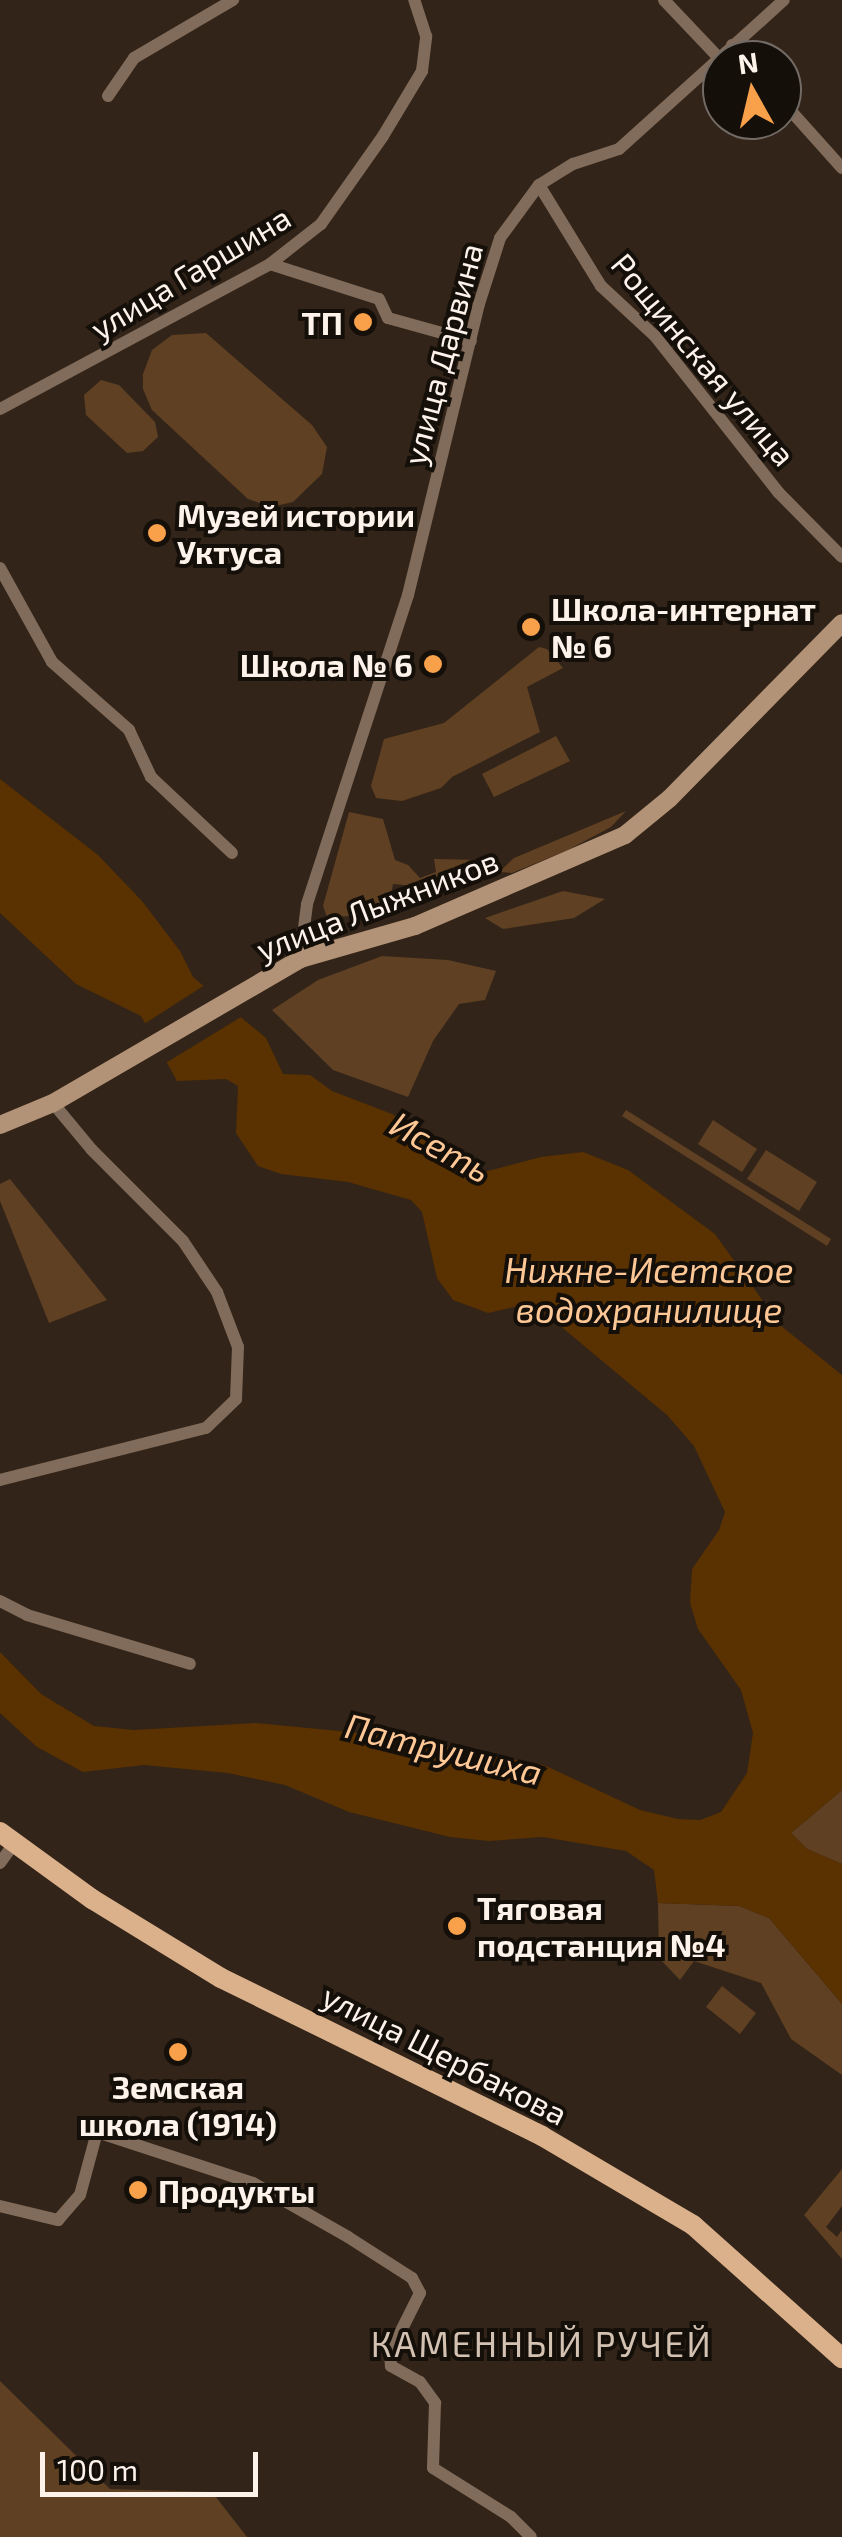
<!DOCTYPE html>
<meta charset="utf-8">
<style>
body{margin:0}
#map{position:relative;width:842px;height:2537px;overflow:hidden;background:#322418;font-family:"Exo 2",sans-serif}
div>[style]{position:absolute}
.green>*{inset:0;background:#5f4023}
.water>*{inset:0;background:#5a3100}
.pier>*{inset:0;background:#322418}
.street>*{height:12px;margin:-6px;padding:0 6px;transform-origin:6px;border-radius:6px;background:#816c5b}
.secondary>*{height:18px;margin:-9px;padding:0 9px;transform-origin:9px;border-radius:9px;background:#b39377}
.primary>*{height:20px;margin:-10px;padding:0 10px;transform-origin:10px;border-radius:10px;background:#dbb18c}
.dots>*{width:28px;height:28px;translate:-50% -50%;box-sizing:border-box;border:5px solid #150f0a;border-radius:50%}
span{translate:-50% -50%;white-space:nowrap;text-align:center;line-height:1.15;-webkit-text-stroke:8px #150f0a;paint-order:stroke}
.street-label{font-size:32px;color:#fdf3eb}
.poi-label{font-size:32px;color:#fdf3eb;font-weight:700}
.right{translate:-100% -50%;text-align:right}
.left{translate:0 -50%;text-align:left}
.water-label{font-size:35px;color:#fec796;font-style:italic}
.neighbourhood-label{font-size:35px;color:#d3c1b2;letter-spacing:2.5px}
.north{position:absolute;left:702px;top:40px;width:100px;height:100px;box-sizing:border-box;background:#150f0a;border:2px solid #726a64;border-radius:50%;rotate:352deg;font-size:28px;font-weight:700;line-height:40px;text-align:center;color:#fdf3eb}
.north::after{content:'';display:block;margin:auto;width:35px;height:45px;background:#f8a14a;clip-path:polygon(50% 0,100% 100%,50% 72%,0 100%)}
.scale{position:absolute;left:40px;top:2452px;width:218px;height:45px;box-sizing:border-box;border:5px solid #fdf3eb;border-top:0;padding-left:12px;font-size:30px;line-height:35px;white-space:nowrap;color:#fdf3eb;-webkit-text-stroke:8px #150f0a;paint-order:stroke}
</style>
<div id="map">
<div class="green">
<i style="clip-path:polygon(206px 333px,312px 425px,327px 447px,322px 474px,293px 502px,271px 507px,248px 499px,152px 410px,143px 389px,143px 374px,152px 350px,172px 335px)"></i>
<i style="clip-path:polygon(101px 380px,119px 385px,155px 422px,158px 437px,143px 451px,127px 453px,86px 415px,84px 395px)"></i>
<i style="clip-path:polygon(539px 647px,547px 649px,563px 668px,527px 687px,540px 732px,452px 777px,441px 788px,402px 801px,376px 798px,371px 786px,384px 739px,444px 723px)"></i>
<i style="clip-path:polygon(556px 736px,570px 761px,494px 797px,482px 774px)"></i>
<i style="clip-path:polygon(626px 811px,611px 827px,568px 850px,512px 873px,499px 872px,514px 858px)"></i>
<i style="clip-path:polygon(349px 812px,383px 819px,395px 860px,408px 865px,420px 878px,436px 872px,434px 859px,483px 860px,426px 887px,393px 884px,390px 901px,353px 916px,327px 917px,323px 906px)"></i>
<i style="clip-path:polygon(563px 891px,605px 899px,574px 918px,503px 929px,485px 918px)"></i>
<i style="clip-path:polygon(382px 956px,448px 960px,496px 971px,485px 1000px,459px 1004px,433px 1041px,408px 1097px,333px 1070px,272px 1010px,318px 980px)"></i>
<i style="clip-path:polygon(626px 1110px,831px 1239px,827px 1246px,622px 1116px)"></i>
<i style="clip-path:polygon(713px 1120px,757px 1149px,742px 1172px,698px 1144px)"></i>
<i style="clip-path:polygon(766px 1150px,817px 1182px,799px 1211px,747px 1179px)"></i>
<i style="clip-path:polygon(10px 1179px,107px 1300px,49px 1323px,0 1201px,0 1184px)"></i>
<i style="clip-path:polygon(842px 1790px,842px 1864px,807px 1849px,791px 1833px)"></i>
<i style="clip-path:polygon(658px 1903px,739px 1906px,769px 1918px,842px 2004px,842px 2075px,791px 2039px,761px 1983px,694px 1961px,680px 1980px,659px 1958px)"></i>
<i style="clip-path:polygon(722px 1986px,756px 2013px,740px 2034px,706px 2007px)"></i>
<i style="clip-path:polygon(842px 2169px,842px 2206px,826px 2227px,837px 2237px,842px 2230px,842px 2259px,804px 2215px)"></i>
<i style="clip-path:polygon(0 2381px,110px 2489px,212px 2492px,247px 2537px,0 2537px)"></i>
</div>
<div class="water">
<i style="clip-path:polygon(0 779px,98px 855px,142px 901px,180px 951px,193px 977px,266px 1038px,283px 1074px,310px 1075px,332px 1091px,392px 1114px,484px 1172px,541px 1157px,583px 1152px,628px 1170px,715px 1234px,780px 1325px,842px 1375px,842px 1790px,791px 1833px,807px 1849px,842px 1864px,842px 2004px,769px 1918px,739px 1906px,658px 1903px,654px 1870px,626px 1851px,543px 1837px,489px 1841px,450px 1837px,349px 1812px,285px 1785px,228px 1773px,144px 1765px,83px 1772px,37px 1747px,0 1713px,0 1652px,41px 1694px,94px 1726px,134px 1730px,256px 1723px,370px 1734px,544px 1765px,640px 1810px,678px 1819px,700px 1820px,721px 1812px,747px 1773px,753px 1733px,741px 1690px,698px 1629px,690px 1603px,692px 1569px,719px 1530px,725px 1512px,694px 1446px,667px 1415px,540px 1309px,514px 1307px,488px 1313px,453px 1300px,437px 1278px,422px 1212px,411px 1200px,348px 1182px,281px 1174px,258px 1166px,236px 1133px,238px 1086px,226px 1079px,177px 1081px,141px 1016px,76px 984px,0 913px)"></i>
</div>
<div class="pier">
<i style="clip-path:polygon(208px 983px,246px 1014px,164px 1064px,141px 1026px)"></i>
</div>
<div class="street">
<i style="left:664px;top:0;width:79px;rotate:46.5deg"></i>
<i style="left:732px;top:45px;width:20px;rotate:49deg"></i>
<i style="left:108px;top:96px;width:46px;rotate:-55.6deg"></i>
<i style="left:134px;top:58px;width:115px;rotate:-30.4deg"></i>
<i style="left:782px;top:101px;width:90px;rotate:48.2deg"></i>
<i style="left:539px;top:185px;width:119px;rotate:58.5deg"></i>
<i style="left:601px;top:286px;width:74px;rotate:42.8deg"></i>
<i style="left:655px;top:336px;width:199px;rotate:51.7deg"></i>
<i style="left:778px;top:492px;width:91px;rotate:45.4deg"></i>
<i style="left:270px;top:264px;width:114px;rotate:17.8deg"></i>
<i style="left:379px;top:299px;width:21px;rotate:65deg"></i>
<i style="left:388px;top:318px;width:86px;rotate:15.5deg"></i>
<i style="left:0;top:409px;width:306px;rotate:-28.2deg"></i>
<i style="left:270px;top:264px;width:65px;rotate:-38.1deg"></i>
<i style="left:321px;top:224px;width:108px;rotate:-54.8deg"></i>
<i style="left:383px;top:136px;width:76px;rotate:-59deg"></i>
<i style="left:422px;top:71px;width:35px;rotate:-83deg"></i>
<i style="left:426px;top:36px;width:38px;rotate:-108deg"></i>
<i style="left:0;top:568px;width:107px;rotate:61deg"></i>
<i style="left:52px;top:662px;width:103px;rotate:41.4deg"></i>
<i style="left:129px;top:730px;width:52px;rotate:64.9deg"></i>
<i style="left:151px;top:777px;width:111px;rotate:43.2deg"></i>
<i style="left:300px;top:959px;width:55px;rotate:-82.7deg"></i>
<i style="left:307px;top:904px;width:325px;rotate:-71.9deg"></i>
<i style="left:408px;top:595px;width:300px;rotate:-76.3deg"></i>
<i style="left:479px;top:304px;width:69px;rotate:-72.3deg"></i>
<i style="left:500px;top:238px;width:66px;rotate:-53.7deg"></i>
<i style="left:539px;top:185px;width:40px;rotate:-32deg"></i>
<i style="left:573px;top:164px;width:48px;rotate:-18.1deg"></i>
<i style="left:619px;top:149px;width:222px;rotate:-42.1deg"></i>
<i style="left:0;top:1480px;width:212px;rotate:-14.2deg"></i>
<i style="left:206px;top:1428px;width:42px;rotate:-44deg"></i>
<i style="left:236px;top:1399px;width:52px;rotate:-87.8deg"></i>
<i style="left:238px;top:1347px;width:59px;rotate:-110.9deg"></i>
<i style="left:217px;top:1292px;width:61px;rotate:-123.7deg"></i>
<i style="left:183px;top:1241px;width:129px;rotate:-135deg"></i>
<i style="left:92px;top:1150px;width:61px;rotate:-129.7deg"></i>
<i style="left:0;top:1601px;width:30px;rotate:27deg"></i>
<i style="left:27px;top:1615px;width:170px;rotate:16.7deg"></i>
<i style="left:0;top:1863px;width:24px;rotate:-54deg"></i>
<i style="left:0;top:2206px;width:60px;rotate:13.6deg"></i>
<i style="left:58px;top:2220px;width:33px;rotate:-49deg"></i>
<i style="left:80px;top:2195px;width:65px;rotate:-74.9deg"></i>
<i style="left:97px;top:2132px;width:164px;rotate:18.1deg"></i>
<i style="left:253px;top:2183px;width:109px;rotate:29.6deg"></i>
<i style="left:348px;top:2237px;width:76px;rotate:32.6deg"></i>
<i style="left:412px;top:2278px;width:17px;rotate:62deg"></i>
<i style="left:420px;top:2293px;width:67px;rotate:116.6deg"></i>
<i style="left:390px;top:2353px;width:13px;rotate:86deg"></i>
<i style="left:391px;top:2366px;width:33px;rotate:29deg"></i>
<i style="left:420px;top:2382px;width:26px;rotate:54deg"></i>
<i style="left:435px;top:2403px;width:65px;rotate:91.8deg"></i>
<i style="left:433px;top:2468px;width:92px;rotate:32.1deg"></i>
<i style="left:511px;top:2517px;width:28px;rotate:45deg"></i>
</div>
<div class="secondary">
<i style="left:0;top:1125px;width:57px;rotate:-22.5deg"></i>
<i style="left:53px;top:1103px;width:286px;rotate:-30.2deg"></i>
<i style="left:300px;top:959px;width:120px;rotate:-16deg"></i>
<i style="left:415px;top:926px;width:229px;rotate:-23.4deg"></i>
<i style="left:625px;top:835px;width:58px;rotate:-39.4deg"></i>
<i style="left:670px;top:798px;width:245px;rotate:-45.5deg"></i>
</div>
<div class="primary">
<i style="left:0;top:1832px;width:114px;rotate:36.1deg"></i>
<i style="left:92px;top:1899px;width:151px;rotate:31.5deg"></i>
<i style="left:221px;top:1978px;width:358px;rotate:26.2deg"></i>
<i style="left:542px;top:2136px;width:175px;rotate:30.5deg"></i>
<i style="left:693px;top:2225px;width:200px;rotate:41.8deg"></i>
</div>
<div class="dots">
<i style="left:363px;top:322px;background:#f8a14a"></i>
<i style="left:157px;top:533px;background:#f8a14a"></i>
<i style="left:531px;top:627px;background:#f8a14a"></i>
<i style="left:433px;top:664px;background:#f8a14a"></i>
<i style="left:457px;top:1926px;background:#f8a14a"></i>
<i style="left:178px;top:2052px;background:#f8a14a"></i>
<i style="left:138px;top:2190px;background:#f8a14a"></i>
</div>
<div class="street-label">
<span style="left:190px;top:272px;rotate:-31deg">улица Гаршина</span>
<span style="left:442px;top:354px;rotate:-75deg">улица Дарвина</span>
<span style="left:704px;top:359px;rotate:50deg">Рощинская улица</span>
<span style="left:377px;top:904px;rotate:-21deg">улица Лыжников</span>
<span style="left:445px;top:2054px;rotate:27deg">улица Щербакова</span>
</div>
<div class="poi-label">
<span class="right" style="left:343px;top:322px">ТП</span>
<span class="left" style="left:177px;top:533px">Музей истории<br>Уктуса</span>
<span class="left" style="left:551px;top:627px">Школа-интернат<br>№ 6</span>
<span class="right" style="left:413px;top:664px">Школа № 6</span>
<span class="left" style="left:477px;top:1926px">Тяговая<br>подстанция №4</span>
<span style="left:178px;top:2105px">Земская<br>школа (1914)</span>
<span class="left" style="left:158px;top:2190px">Продукты</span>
</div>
<div class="water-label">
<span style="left:441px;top:1146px;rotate:29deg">Исеть</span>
<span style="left:649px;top:1289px">Нижне-Исетское<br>водохранилище</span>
<span style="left:444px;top:1748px;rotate:14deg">Патрушиха</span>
</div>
<div class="neighbourhood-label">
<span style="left:542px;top:2343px">КАМЕННЫЙ РУЧЕЙ</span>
</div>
<div class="north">N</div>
<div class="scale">100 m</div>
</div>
